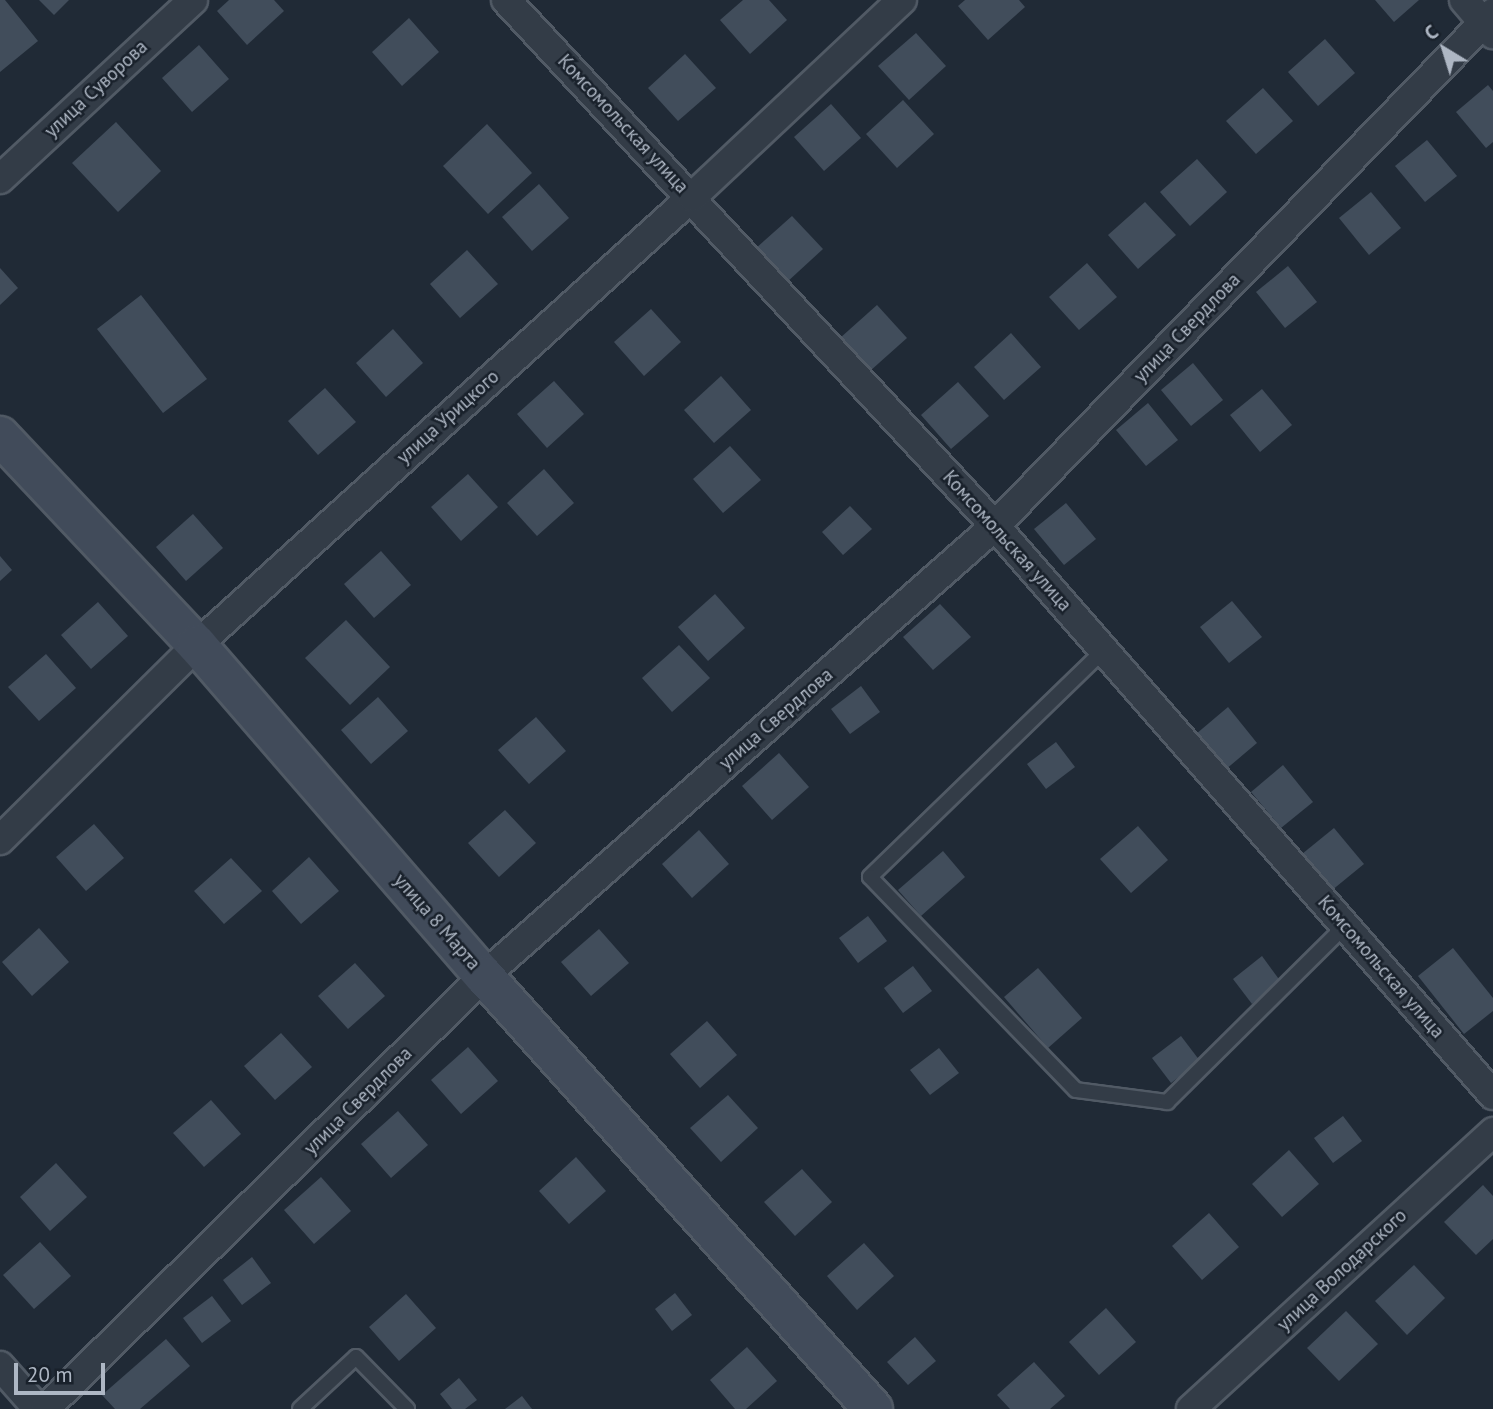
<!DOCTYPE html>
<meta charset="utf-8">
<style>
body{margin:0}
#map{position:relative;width:1493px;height:1409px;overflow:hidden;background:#202a36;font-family:"PT Sans",sans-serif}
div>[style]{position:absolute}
.building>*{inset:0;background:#414d5b}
.roads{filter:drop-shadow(2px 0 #515a65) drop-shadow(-2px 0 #515a65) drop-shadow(0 2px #515a65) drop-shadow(0 -2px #515a65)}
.lane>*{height:14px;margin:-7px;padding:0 7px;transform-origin:7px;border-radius:7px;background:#333c47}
.street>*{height:28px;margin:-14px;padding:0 14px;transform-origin:14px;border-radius:14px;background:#333c47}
.secondary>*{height:38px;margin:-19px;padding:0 19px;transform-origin:19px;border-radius:19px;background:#414b5a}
span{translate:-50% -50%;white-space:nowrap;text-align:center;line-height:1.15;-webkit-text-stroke:5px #19212b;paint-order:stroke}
.street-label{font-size:19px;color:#aeb7c4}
.north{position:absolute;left:1409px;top:14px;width:70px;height:70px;-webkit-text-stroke:5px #19212b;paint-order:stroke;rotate:322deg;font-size:19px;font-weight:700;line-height:28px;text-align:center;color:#aeb7c4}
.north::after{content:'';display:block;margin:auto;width:24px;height:32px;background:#aeb7c4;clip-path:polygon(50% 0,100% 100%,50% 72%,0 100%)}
.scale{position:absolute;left:14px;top:1363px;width:91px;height:32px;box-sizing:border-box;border:4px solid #aeb7c4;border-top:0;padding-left:9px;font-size:21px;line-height:24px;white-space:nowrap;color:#aeb7c4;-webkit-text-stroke:5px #19212b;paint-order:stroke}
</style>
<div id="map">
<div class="building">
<i style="clip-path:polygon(0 0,5px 0,38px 41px,0 72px)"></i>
<i style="clip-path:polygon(39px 0,69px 0,54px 15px)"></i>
<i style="clip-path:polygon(229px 0,274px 0,284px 11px,247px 45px,217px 11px)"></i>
<i style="clip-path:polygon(743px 0,769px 0,787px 20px,750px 54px,720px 20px)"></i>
<i style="clip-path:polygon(965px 0,1019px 0,1025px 7px,988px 40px,958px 6px)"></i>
<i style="clip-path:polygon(1375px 0,1419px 0,1394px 22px)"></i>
<i style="clip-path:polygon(409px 18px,439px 52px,402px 86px,372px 52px)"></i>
<i style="clip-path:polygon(916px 33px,946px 66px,909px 100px,878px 66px)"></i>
<i style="clip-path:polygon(1325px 39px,1355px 73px,1318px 106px,1288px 72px)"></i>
<i style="clip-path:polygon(199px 45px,229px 79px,192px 112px,162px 78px)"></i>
<i style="clip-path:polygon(685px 54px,716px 88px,678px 121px,648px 88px)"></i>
<i style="clip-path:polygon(1488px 85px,1493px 91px,1493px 142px,1486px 148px,1456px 112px)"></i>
<i style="clip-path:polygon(1263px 88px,1293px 121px,1256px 154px,1226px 121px)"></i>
<i style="clip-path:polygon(903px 100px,934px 134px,897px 168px,866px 134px)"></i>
<i style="clip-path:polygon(831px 104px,861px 138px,824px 171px,794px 137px)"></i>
<i style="clip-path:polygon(116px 122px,161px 171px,118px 212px,72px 163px)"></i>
<i style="clip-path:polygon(487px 124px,532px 173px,488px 214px,443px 166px)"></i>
<i style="clip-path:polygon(1427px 140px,1457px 176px,1425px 202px,1395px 166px)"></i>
<i style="clip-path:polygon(1197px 159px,1227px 192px,1190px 226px,1160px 192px)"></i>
<i style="clip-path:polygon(539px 184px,569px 218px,532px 251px,502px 217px)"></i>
<i style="clip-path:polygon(1371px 192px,1401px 228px,1369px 255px,1339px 218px)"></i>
<i style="clip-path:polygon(1145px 202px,1176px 235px,1138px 269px,1108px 235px)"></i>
<i style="clip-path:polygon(792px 216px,823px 249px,786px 283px,755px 249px)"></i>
<i style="clip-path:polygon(467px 250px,498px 284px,460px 318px,430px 284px)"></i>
<i style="clip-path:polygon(1087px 263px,1117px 297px,1079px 330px,1049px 297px)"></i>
<i style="clip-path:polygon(1288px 266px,1317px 302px,1285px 328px,1256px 292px)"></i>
<i style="clip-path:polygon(0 268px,18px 288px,0 305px)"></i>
<i style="clip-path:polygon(141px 295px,207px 379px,163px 413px,97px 329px)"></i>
<i style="clip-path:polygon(877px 305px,907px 338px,870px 371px,840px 338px)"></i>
<i style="clip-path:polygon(651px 309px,681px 342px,644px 376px,614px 342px)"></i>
<i style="clip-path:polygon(393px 329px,423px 363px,386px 397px,356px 363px)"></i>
<i style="clip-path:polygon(1011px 333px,1041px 367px,1004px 400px,974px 367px)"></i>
<i style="clip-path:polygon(1193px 363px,1223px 400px,1191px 426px,1161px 390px)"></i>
<i style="clip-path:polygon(721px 376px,751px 410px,714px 443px,684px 410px)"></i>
<i style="clip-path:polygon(554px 381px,584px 414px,547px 448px,517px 414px)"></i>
<i style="clip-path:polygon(958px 382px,989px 416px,951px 449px,921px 415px)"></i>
<i style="clip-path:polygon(325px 388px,356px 422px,318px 455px,288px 421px)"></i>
<i style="clip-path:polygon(1262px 389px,1292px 425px,1260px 452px,1230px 415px)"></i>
<i style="clip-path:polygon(1148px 403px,1178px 440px,1146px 466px,1116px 430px)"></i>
<i style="clip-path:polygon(730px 446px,761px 480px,723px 513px,693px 479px)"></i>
<i style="clip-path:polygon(544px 469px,574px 503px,537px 536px,507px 503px)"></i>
<i style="clip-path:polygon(468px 474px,498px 507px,461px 541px,431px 507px)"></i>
<i style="clip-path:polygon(1066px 503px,1096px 539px,1064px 565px,1034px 529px)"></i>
<i style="clip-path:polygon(850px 506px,872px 529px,843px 555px,822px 532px)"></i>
<i style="clip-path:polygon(193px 514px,223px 548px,186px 581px,156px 547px)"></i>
<i style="clip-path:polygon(381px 551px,411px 585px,374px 618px,344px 584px)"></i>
<i style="clip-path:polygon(0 556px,12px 570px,0 581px)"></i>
<i style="clip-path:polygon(715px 594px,745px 628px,708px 661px,678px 627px)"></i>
<i style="clip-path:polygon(1232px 601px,1262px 637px,1229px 663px,1200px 627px)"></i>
<i style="clip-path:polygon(98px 602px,128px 636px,91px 669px,61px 635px)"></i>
<i style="clip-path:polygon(940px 604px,971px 637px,933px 670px,903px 637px)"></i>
<i style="clip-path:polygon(346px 620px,390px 667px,350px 705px,305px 658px)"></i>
<i style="clip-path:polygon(679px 645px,710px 678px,672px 712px,642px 678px)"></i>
<i style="clip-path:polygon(46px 654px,76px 688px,39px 721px,8px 687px)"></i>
<i style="clip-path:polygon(861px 686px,880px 712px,850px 734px,831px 709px)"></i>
<i style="clip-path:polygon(378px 697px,408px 731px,371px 764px,341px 730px)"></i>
<i style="clip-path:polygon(1228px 707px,1257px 743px,1225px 770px,1196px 734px)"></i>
<i style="clip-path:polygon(536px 717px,566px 751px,529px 784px,498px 750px)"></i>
<i style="clip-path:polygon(1056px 742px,1075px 767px,1046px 789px,1027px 764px)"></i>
<i style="clip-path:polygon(779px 753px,809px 787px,772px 820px,742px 786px)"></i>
<i style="clip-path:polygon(1283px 765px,1313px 802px,1281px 828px,1251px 792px)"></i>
<i style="clip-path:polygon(505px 810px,536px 843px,499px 877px,468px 843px)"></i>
<i style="clip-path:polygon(94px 824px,124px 858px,86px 891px,56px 857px)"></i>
<i style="clip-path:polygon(1138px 826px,1168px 860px,1131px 893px,1100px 859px)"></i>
<i style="clip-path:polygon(1334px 828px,1364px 864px,1331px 891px,1302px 854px)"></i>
<i style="clip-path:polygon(699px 830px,729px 864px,692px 898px,662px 864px)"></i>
<i style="clip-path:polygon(943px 851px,965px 877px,921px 916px,898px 890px)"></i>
<i style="clip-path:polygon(309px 857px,339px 891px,301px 924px,272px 891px)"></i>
<i style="clip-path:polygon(231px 858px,262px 891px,224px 924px,194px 891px)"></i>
<i style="clip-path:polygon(868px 916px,887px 941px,858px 963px,839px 938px)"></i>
<i style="clip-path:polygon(39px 928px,69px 962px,32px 996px,2px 962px)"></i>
<i style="clip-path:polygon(599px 929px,629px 963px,591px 996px,561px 962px)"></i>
<i style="clip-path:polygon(1453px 948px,1493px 998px,1493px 1011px,1464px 1034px,1418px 976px)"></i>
<i style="clip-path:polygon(1262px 956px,1281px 982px,1252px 1004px,1233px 979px)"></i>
<i style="clip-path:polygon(355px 963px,385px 996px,348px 1029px,318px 996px)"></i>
<i style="clip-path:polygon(913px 966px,932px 991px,903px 1013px,884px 988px)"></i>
<i style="clip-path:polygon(1038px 968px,1082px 1018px,1048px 1048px,1004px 997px)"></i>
<i style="clip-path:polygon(707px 1021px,737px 1055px,700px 1088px,670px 1054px)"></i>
<i style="clip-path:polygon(281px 1033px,312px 1067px,275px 1100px,244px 1066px)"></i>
<i style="clip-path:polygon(1181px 1036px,1200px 1061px,1171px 1083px,1152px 1058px)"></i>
<i style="clip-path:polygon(468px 1047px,498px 1081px,461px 1114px,431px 1080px)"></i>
<i style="clip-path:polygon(939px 1048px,959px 1073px,930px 1095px,910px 1070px)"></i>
<i style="clip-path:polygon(728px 1095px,758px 1128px,721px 1162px,690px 1128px)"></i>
<i style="clip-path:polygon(211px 1100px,241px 1134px,204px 1167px,173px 1133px)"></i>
<i style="clip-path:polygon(398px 1111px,428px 1145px,391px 1178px,361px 1144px)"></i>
<i style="clip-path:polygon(1343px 1116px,1362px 1141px,1333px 1163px,1314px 1138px)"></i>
<i style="clip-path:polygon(1289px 1150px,1319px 1184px,1282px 1217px,1252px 1184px)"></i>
<i style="clip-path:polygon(576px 1157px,606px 1191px,569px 1224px,539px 1191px)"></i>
<i style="clip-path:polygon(56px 1163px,87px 1197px,50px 1231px,20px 1197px)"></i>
<i style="clip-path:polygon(802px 1169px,832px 1202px,795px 1236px,764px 1202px)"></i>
<i style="clip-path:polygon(321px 1177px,351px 1211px,314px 1244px,284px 1210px)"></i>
<i style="clip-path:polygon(1483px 1185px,1493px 1196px,1493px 1239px,1476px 1255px,1444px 1222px)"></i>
<i style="clip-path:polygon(1209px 1213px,1239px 1247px,1202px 1280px,1172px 1246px)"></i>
<i style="clip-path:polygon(40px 1242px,71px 1276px,34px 1309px,3px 1275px)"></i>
<i style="clip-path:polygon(864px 1243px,894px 1276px,857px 1310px,827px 1276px)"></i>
<i style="clip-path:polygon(252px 1257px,271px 1283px,242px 1305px,223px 1280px)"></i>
<i style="clip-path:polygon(1414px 1265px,1445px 1298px,1407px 1335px,1375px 1301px)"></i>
<i style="clip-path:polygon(675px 1293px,692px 1315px,672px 1331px,655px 1309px)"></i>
<i style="clip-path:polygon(406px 1294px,436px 1328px,399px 1361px,369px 1327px)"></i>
<i style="clip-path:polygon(212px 1296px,231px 1321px,202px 1343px,183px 1318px)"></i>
<i style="clip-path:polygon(1106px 1308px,1136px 1342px,1099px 1375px,1069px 1342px)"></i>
<i style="clip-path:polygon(1346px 1311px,1378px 1344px,1339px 1381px,1307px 1348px)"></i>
<i style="clip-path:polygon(915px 1337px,936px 1361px,908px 1385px,887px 1362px)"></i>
<i style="clip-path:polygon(166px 1339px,190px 1366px,140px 1409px,115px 1409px,102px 1395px)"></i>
<i style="clip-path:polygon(747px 1347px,777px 1381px,746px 1409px,735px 1409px,710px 1380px)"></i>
<i style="clip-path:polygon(1034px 1362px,1065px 1396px,1050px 1409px,1010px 1409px,997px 1395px)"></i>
<i style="clip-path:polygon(459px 1378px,477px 1400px,465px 1409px,452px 1409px,440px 1394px)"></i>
<i style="clip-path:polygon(522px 1396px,532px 1409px,505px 1409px)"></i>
</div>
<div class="roads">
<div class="lane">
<i style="left:1104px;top:650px;width:326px;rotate:135.9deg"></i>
<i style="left:870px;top:877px;width:296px;rotate:46deg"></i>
<i style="left:1076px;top:1090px;width:92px;rotate:7.5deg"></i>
<i style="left:1167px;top:1102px;width:250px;rotate:-44.7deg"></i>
<i style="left:300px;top:1409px;width:76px;rotate:-42.9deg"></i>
<i style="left:356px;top:1357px;width:73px;rotate:45.6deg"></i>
</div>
<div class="street">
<i style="left:506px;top:0;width:718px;rotate:47.09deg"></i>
<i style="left:995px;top:526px;width:756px;rotate:48.81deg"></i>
<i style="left:1464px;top:0;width:45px;rotate:49.5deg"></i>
<i style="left:0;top:179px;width:263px;rotate:-42.8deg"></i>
<i style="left:0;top:840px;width:277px;rotate:-44.7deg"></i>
<i style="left:197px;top:645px;width:668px;rotate:-42.15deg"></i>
<i style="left:692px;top:197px;width:288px;rotate:-43.2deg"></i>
<i style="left:0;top:1366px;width:57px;rotate:48.5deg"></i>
<i style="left:45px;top:1409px;width:617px;rotate:-44.61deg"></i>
<i style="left:484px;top:976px;width:681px;rotate:-41.37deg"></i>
<i style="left:995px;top:526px;width:715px;rotate:-45.85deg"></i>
<i style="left:1191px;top:1409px;width:410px;rotate:-42.5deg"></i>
</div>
<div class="secondary">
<i style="left:0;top:436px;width:287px;rotate:46.7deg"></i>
<i style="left:197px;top:645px;width:438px;rotate:49.1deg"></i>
<i style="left:484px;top:976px;width:582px;rotate:48.06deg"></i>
</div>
</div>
<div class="street-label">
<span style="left:96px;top:89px;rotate:-43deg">улица Суворова</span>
<span style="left:623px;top:124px;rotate:47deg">Комсомольская улица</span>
<span style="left:1187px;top:328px;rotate:-46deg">улица Свердлова</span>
<span style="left:448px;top:417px;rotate:-42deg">улица Урицкого</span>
<span style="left:1007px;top:541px;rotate:48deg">Комсомольская улица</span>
<span style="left:776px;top:719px;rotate:-41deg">улица Свердлова</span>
<span style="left:437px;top:922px;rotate:49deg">улица 8 Марта</span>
<span style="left:1381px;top:967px;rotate:49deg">Комсомольская улица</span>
<span style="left:358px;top:1101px;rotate:-45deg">улица Свердлова</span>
<span style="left:1342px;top:1270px;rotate:-43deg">улица Володарского</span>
</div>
<div class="north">С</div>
<div class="scale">20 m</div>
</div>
